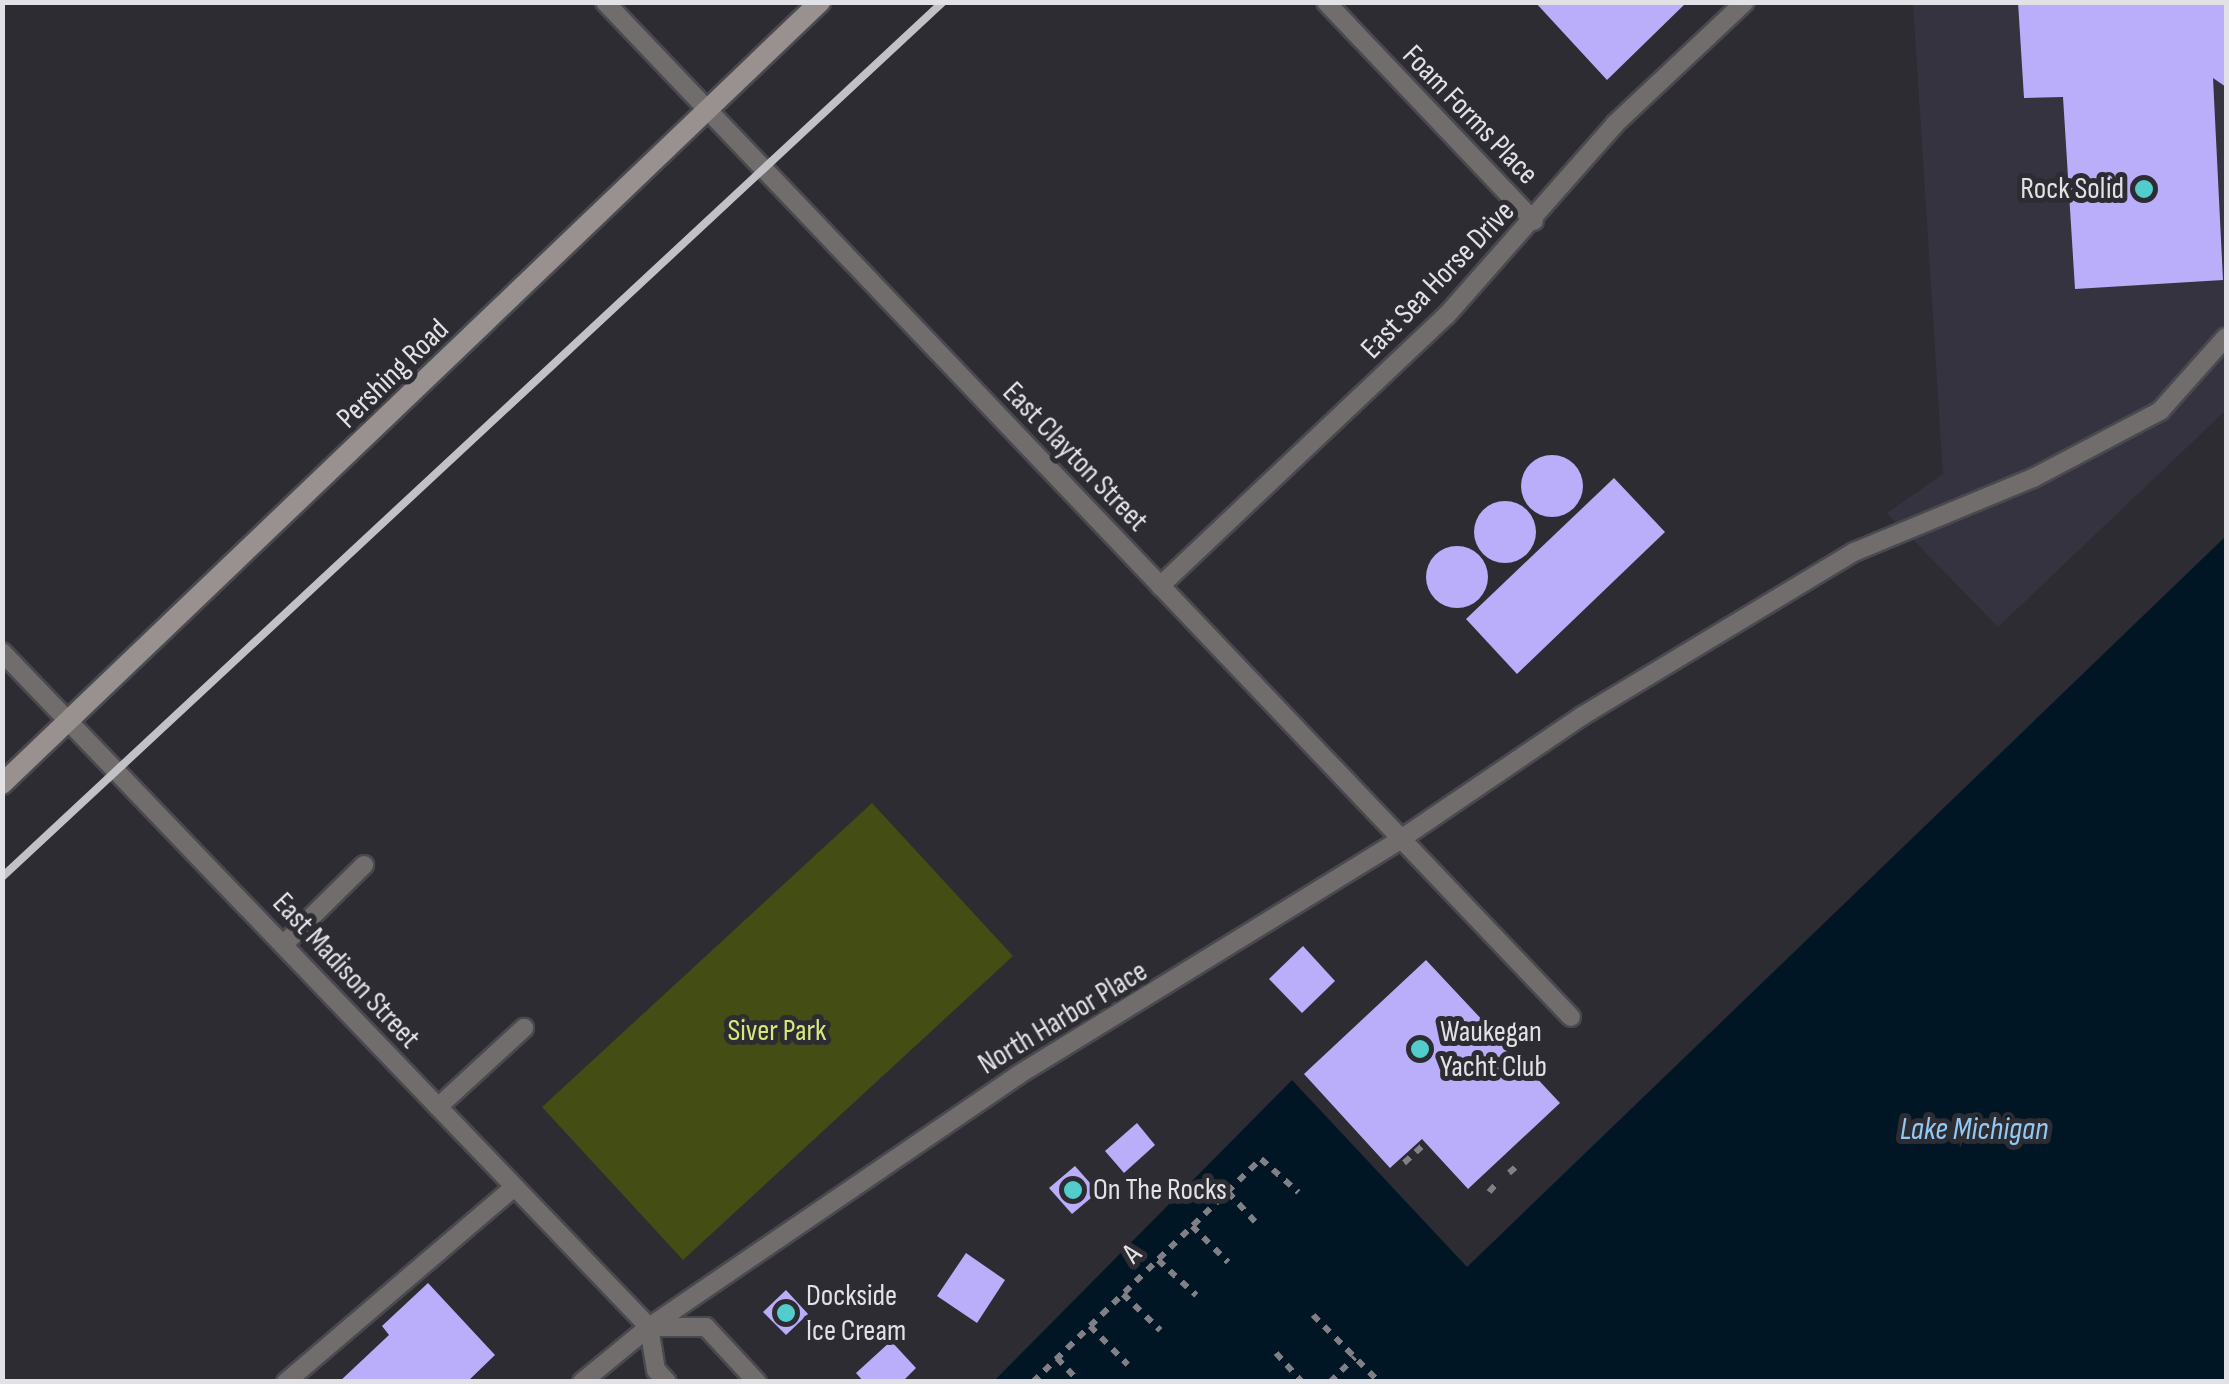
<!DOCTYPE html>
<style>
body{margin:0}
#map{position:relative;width:2229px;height:1384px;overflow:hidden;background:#2d2c33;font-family:"Sofia Sans Condensed",sans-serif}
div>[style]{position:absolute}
.built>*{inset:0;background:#353340}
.green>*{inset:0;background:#444d13}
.water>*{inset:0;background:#011625}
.building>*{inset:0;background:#baaefa}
.round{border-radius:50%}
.path>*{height:6px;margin-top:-3px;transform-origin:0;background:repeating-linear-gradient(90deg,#818086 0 8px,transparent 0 16px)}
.roads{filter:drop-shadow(2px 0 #4a4950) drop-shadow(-2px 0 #4a4950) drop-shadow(0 2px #4a4950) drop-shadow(0 -2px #4a4950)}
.lane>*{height:18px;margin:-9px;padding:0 9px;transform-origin:9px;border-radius:9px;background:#716d6c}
.secondary>*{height:20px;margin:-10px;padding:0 10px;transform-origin:10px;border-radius:10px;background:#98918f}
.rail>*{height:8px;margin:-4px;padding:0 4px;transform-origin:4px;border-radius:4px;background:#c2c1c6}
.dots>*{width:28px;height:28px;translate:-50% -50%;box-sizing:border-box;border:5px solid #2d2c33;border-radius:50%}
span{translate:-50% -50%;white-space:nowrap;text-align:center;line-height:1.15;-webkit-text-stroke:10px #2d2c33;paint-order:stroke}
.street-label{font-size:30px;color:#e2e2e6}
.poi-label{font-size:30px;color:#e2e2e6}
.right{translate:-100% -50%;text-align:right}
.left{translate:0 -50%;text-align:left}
.park-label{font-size:30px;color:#d5e87a}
.water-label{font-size:32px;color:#92c9f3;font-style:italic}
.frame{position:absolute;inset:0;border:5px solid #e2e2e6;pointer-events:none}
</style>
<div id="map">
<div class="built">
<i style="clip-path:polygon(1913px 3px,2226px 3px,2226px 410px,1998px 627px,1887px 513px,1943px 474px)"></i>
</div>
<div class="green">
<i style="clip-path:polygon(872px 803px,1013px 956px,683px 1260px,542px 1107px)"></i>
</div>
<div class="water">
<i style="clip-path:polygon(2226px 536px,2226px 1381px,994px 1381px,1292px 1080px,1467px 1267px)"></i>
</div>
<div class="building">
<i style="clip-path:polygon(1535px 2px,1687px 2px,1607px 80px)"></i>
<i style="clip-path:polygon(2018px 2px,2226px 2px,2226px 87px,2213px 78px,2223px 280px,2075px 289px,2063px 97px,2024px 98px)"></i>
<i class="round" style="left:1521px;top:455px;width:62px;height:62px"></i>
<i style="clip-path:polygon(1614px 478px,1665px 532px,1517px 674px,1466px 619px)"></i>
<i class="round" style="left:1474px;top:501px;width:62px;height:62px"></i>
<i class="round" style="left:1426px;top:546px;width:62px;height:62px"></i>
<i style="clip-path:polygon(1303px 946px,1335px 981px,1302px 1013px,1269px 979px)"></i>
<i style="clip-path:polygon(1426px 960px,1560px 1103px,1468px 1189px,1422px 1139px,1390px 1168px,1304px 1074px)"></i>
<i style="clip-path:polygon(1137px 1123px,1155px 1145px,1124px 1173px,1105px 1151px)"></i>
<i style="clip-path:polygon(1075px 1166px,1098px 1192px,1072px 1214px,1049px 1188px)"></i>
<i style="clip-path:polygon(966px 1253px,1005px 1280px,977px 1323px,937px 1296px)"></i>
<i style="clip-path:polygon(428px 1283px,495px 1355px,467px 1382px,339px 1382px,389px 1335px,382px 1326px)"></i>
<i style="clip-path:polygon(786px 1290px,808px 1314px,786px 1335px,763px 1312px)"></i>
<i style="clip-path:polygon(891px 1341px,916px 1368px,902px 1382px,864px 1382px,856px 1373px)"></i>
</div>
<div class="path">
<i style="left:1404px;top:1163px;width:25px;rotate:-43deg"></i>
<i style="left:1509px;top:1173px;width:12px;rotate:-42deg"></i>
<i style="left:1228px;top:1192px;width:47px;rotate:47.6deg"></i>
<i style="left:1489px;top:1192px;width:15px;rotate:-48deg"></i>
<i style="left:1192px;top:1226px;width:51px;rotate:45deg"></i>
<i style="left:1158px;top:1260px;width:52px;rotate:42.6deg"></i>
<i style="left:1123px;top:1294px;width:52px;rotate:44.2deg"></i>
<i style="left:1313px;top:1315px;width:94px;rotate:45.4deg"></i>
<i style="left:1090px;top:1326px;width:54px;rotate:45.7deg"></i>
<i style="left:1276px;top:1353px;width:39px;rotate:48deg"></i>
<i style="left:1057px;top:1358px;width:33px;rotate:47deg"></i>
<i style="left:1033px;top:1382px;width:319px;rotate:-44.4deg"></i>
<i style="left:1261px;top:1159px;width:50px;rotate:41.7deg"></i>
<i style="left:1330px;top:1382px;width:35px;rotate:-45deg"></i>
</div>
<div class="roads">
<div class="lane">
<i style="left:605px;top:2px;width:1401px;rotate:46.42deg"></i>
<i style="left:1326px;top:2px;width:302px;rotate:46.5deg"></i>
<i style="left:1160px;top:586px;width:393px;rotate:-43.4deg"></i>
<i style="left:1446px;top:316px;width:256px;rotate:-48.6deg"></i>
<i style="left:1615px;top:124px;width:178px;rotate:-43.2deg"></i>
<i style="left:2px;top:652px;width:935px;rotate:46.21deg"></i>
<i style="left:649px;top:1327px;width:44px;rotate:80.8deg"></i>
<i style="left:656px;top:1370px;width:16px;rotate:47deg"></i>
<i style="left:283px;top:945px;width:114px;rotate:-44.6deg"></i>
<i style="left:438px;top:1107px;width:117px;rotate:-42.6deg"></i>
<i style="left:650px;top:1327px;width:56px"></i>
<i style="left:706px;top:1327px;width:75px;rotate:47.2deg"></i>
<i style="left:286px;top:1382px;width:300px;rotate:-40.5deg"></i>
<i style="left:582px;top:1382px;width:87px;rotate:-39.4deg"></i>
<i style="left:649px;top:1327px;width:447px;rotate:-34.3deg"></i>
<i style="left:1018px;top:1075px;width:450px;rotate:-31.6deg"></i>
<i style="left:1401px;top:839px;width:219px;rotate:-34.2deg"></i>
<i style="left:1582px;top:716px;width:318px;rotate:-31.1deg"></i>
<i style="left:1854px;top:552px;width:194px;rotate:-22.5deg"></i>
<i style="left:2033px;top:478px;width:144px;rotate:-27.8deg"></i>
<i style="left:2160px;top:411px;width:99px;rotate:-48.3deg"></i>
</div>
<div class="secondary">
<i style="left:2px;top:784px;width:1132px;rotate:-43.71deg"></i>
</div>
</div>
<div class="rail">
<i style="left:2px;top:877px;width:1285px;rotate:-42.92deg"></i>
</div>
<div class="dots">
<i style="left:2144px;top:189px;background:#52cdcc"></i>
<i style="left:1420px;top:1049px;background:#52cdcc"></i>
<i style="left:1073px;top:1190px;background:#52cdcc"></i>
<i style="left:786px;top:1313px;background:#52cdcc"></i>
</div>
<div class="street-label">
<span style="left:1470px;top:115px;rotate:46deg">Foam Forms Place</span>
<span style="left:1438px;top:280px;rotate:-46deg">East Sea Horse Drive</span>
<span style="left:393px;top:374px;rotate:-44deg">Pershing Road</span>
<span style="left:1075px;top:457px;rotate:46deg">East Clayton Street</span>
<span style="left:346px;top:971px;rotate:47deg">East Madison Street</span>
<span style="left:1063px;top:1018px;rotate:-31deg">North Harbor Place</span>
<span style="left:1132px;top:1254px;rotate:-44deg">A</span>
</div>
<div class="poi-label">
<span class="right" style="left:2124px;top:189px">Rock Solid</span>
<span class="left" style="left:1440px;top:1049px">Waukegan<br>Yacht Club</span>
<span class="left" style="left:1093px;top:1190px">On The Rocks</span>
<span class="left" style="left:806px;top:1313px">Dockside<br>Ice Cream</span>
</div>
<div class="park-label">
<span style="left:777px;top:1031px">Siver Park</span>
</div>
<div class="water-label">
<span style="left:1974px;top:1130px">Lake Michigan</span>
</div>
<div class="frame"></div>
</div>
